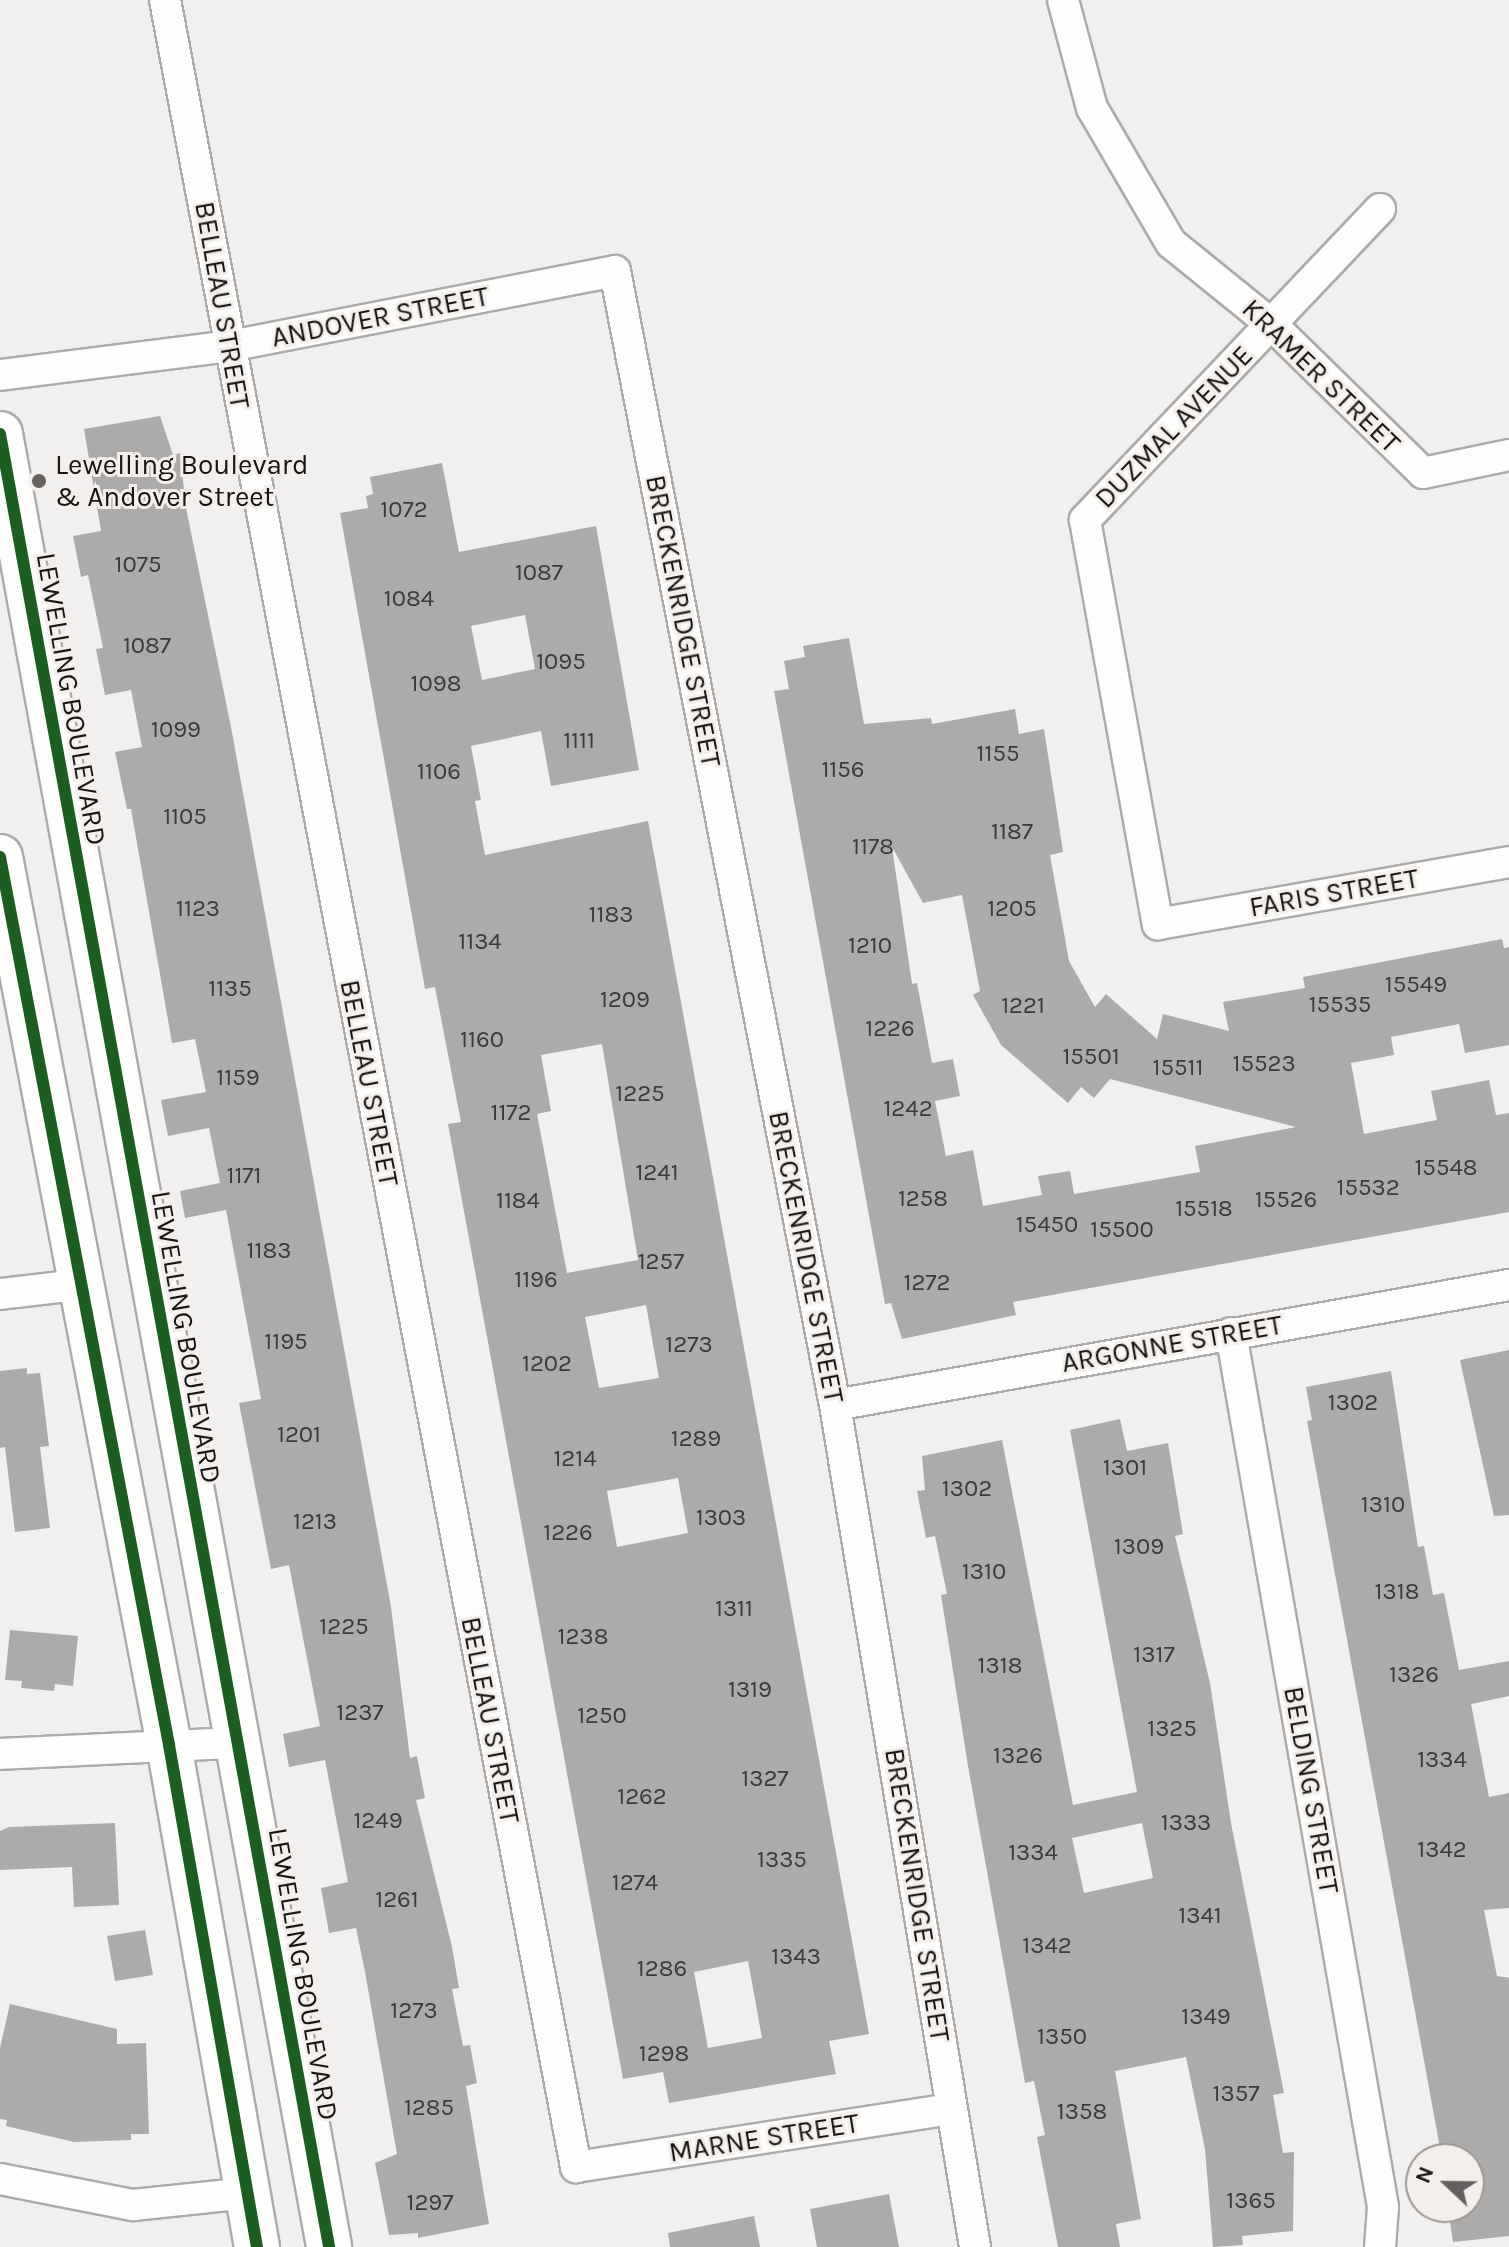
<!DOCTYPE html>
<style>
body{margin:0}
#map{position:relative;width:1509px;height:2247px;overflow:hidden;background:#f2f0ee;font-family:Karla,sans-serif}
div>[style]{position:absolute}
.building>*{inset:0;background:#adaba9}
.roads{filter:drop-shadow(2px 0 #adaba9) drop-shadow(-2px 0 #adaba9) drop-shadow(0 2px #adaba9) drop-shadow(0 -2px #adaba9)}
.minor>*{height:30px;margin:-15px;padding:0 15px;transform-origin:15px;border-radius:15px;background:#fdfdfc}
.secondary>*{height:44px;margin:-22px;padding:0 22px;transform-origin:22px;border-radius:22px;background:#fdfdfc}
.cycleway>*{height:12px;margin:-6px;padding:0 6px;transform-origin:6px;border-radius:6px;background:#1b5e20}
.dots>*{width:22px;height:22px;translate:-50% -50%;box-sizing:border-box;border:4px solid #f4efec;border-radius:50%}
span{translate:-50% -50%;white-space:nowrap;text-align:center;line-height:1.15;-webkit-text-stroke:6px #f4efec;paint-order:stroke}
.number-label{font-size:24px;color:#3c3b3a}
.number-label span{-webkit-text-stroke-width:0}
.street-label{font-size:28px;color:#171615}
.poi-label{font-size:28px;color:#171615}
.left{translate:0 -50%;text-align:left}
.north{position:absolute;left:1405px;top:2143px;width:80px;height:80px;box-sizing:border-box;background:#f4efec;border:2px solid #9c9896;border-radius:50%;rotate:292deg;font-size:22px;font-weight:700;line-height:32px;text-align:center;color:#171615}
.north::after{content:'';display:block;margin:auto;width:28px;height:36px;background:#646261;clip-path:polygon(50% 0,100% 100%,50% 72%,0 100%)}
</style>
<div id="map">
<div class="building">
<i style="clip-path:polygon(160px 416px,173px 455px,180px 453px,186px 508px,231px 727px,391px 1607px,410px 1758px,417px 1756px,425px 1798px,416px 1800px,452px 1947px,459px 1988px,452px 1989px,463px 2046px,470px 2045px,477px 2083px,466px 2086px,489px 2224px,418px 2238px,418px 2233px,389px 2235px,375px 2163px,397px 2154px,365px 1972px,356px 1928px,329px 1933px,321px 1888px,348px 1882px,325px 1760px,289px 1767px,283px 1734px,320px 1726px,289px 1565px,271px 1569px,239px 1403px,261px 1399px,226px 1210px,185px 1218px,180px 1191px,220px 1183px,209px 1128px,168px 1136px,161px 1100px,206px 1092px,195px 1039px,172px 1043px,131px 809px,127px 809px,115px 752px,142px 747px,131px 690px,105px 695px,96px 649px,103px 648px,88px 575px,81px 577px,73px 536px,101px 531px,84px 429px)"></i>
<i style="clip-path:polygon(evenodd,442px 463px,459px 552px,596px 526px,639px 770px,551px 786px,541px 731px,471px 746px,481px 800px,475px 801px,485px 855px,648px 821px,869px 2034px,829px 2041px,836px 2074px,669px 2103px,663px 2072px,623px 2079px,448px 1124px,461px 1122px,435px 987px,425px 989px,340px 513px,368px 508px,366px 496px,373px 494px,370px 477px,442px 463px,525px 615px,535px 669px,482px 680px,471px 626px,525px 615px,442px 463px,602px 1044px,638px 1260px,567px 1273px,537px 1114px,551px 1111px,541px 1055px,602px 1044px,442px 463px,646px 1305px,659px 1378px,599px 1388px,585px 1317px,646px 1305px,442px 463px,678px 1478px,688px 1533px,617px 1547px,607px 1491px,678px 1478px,442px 463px,748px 1961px,762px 2038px,708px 2048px,694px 1972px,748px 1961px)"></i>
<i style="clip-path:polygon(evenodd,849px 638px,864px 724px,931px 718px,932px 724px,1015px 709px,1019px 734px,1044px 729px,1063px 852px,1050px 855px,1069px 961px,1095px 1007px,1106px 994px,1157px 1039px,1163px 1014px,1229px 1031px,1223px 1002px,1305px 988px,1303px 977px,1502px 939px,1504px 948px,1509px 947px,1509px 1045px,1465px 1053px,1459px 1024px,1391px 1037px,1394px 1055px,1351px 1063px,1364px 1134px,1437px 1120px,1431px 1091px,1489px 1080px,1496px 1115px,1509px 1113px,1509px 1212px,1013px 1302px,1016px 1315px,902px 1339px,891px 1303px,885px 1304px,774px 691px,789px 689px,784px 661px,805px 657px,803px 646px,849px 638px,892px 847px,923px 903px,962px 895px,980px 991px,973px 995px,1001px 1045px,1068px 1103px,1081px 1087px,1094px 1098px,1110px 1079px,1296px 1127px,1195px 1146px,1200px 1172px,1074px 1194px,1070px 1171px,1038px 1176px,1042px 1195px,983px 1206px,973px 1150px,946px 1156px,935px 1101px,960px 1096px,953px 1059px,932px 1063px,917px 983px,912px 984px,892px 847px)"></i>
<i style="clip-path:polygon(1509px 1350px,1509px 1515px,1494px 1516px,1460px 1360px)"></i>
<i style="clip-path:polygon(27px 1368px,27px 1374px,40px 1373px,49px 1446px,40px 1447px,50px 1528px,15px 1532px,5px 1447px,0 1448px,0 1371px)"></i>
<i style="clip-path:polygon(1391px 1371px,1418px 1547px,1424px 1546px,1433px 1595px,1444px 1593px,1459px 1670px,1509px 1661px,1509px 1696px,1471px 1704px,1489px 1797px,1509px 1793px,1509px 1908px,1484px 1910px,1497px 1976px,1509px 1978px,1509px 2236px,1453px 2242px,1448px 2207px,1469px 2207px,1469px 2159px,1442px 2159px,1307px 1421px,1312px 1420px,1306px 1387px)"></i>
<i style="clip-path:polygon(evenodd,1120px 1419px,1127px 1451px,1168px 1443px,1183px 1534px,1175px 1536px,1210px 1683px,1231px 1823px,1284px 2093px,1273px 2095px,1283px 2153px,1294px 2152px,1293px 2231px,1242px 2236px,1243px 2245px,1213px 2247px,1205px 2149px,1186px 2057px,1115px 2071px,1141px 2219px,1116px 2224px,1120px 2247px,1058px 2247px,1037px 2137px,1045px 2135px,1034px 2081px,1025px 2083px,968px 1766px,941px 1595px,947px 1594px,935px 1536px,926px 1538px,917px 1491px,925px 1490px,922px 1456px,1002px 1440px,1073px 1805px,1137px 1792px,1070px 1430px,1120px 1419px,1142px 1823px,1153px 1878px,1084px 1893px,1072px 1838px,1142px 1823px)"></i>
<i style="clip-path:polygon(10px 1630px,78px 1636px,73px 1686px,55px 1684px,54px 1691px,21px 1688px,22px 1681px,5px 1680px)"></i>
<i style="clip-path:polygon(115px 1823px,119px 1905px,74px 1907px,72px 1867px,0 1870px,0 1831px,9px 1827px)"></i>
<i style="clip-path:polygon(145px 1930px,153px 1975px,115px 1981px,107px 1936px)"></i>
<i style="clip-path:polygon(10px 2004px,117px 2029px,117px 2044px,146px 2043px,149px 2134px,131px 2134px,131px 2140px,74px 2142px,6px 2126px,7px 2120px,0 2119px,0 2048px)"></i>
<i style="clip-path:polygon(889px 2194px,899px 2247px,817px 2247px,810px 2209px)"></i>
<i style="clip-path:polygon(754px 2216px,760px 2247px,670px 2247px,668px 2233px)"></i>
</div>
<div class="roads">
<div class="minor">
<i style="left:165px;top:0;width:2206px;rotate:79.26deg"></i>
<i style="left:576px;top:2167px;width:380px;rotate:-8.8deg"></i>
<i style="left:1063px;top:0;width:112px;rotate:75deg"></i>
<i style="left:1092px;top:108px;width:156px;rotate:59.7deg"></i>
<i style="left:1171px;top:243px;width:129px;rotate:39deg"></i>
<i style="left:1271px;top:324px;width:213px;rotate:44.4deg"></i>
<i style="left:1423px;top:473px;width:88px;rotate:-11.8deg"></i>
<i style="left:1380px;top:209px;width:429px;rotate:133.5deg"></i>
<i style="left:1085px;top:520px;width:411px;rotate:79.8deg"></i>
<i style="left:1158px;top:924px;width:356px;rotate:-10deg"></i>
<i style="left:0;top:375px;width:232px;rotate:-7.2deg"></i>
<i style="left:230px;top:346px;width:392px;rotate:-11deg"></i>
<i style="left:615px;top:271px;width:1155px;rotate:79.02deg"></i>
<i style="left:835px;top:1405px;width:854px;rotate:80.56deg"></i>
<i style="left:0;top:1294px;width:79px;rotate:-6.6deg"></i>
<i style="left:1231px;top:1333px;width:887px;rotate:80.13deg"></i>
<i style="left:1383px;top:2207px;width:40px;rotate:94.3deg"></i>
<i style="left:835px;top:1405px;width:685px;rotate:-10.1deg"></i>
<i style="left:0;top:1754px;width:237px;rotate:-2.7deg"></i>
<i style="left:0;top:2179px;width:136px;rotate:11.1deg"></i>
<i style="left:133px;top:2205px;width:115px;rotate:-6deg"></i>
</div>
<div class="secondary">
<i style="left:0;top:434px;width:1843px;rotate:79.71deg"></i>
<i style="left:0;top:857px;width:904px;rotate:79.22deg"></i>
<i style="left:169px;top:1745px;width:510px;rotate:80.06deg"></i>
</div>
</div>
<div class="cycleway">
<i style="left:0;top:434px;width:1843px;rotate:79.71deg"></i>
<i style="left:0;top:857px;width:904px;rotate:79.22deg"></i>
<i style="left:169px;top:1745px;width:510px;rotate:80.06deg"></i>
</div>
<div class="dots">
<i style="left:39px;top:481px;background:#646261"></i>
</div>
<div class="number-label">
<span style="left:404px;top:510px">1072</span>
<span style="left:138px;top:565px">1075</span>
<span style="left:539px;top:573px">1087</span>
<span style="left:409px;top:599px">1084</span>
<span style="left:147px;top:646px">1087</span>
<span style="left:561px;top:662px">1095</span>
<span style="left:436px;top:684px">1098</span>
<span style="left:176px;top:730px">1099</span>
<span style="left:579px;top:741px">1111</span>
<span style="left:998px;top:754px">1155</span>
<span style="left:843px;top:770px">1156</span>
<span style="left:439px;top:772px">1106</span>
<span style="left:185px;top:817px">1105</span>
<span style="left:1012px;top:832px">1187</span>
<span style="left:873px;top:847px">1178</span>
<span style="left:198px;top:909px">1123</span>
<span style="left:1012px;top:909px">1205</span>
<span style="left:611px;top:915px">1183</span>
<span style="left:480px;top:942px">1134</span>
<span style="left:870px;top:946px">1210</span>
<span style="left:1416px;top:985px">15549</span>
<span style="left:230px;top:989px">1135</span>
<span style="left:625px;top:1000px">1209</span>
<span style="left:1340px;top:1005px">15535</span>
<span style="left:1023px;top:1006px">1221</span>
<span style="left:890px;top:1029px">1226</span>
<span style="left:482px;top:1040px">1160</span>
<span style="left:1091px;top:1057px">15501</span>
<span style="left:1264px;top:1064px">15523</span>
<span style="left:1178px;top:1068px">15511</span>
<span style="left:238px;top:1078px">1159</span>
<span style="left:640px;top:1094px">1225</span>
<span style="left:908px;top:1109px">1242</span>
<span style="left:511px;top:1113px">1172</span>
<span style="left:1446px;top:1168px">15548</span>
<span style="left:657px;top:1173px">1241</span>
<span style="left:244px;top:1176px">1171</span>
<span style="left:1368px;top:1188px">15532</span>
<span style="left:923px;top:1199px">1258</span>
<span style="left:1286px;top:1200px">15526</span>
<span style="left:518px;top:1201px">1184</span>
<span style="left:1204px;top:1209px">15518</span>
<span style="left:1047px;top:1225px">15450</span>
<span style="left:1122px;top:1230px">15500</span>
<span style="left:269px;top:1251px">1183</span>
<span style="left:661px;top:1262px">1257</span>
<span style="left:536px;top:1280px">1196</span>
<span style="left:927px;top:1283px">1272</span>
<span style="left:286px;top:1342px">1195</span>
<span style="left:689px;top:1345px">1273</span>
<span style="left:547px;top:1364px">1202</span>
<span style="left:1353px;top:1403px">1302</span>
<span style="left:299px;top:1435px">1201</span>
<span style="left:696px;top:1439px">1289</span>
<span style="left:575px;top:1459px">1214</span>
<span style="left:1125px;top:1468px">1301</span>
<span style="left:967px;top:1489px">1302</span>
<span style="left:1383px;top:1505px">1310</span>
<span style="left:721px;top:1518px">1303</span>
<span style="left:315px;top:1522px">1213</span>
<span style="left:568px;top:1533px">1226</span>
<span style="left:1139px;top:1547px">1309</span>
<span style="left:984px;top:1572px">1310</span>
<span style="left:1397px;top:1592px">1318</span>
<span style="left:734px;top:1609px">1311</span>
<span style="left:344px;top:1627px">1225</span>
<span style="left:583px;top:1637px">1238</span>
<span style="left:1154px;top:1655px">1317</span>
<span style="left:1000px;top:1666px">1318</span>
<span style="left:1414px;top:1675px">1326</span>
<span style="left:750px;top:1690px">1319</span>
<span style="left:360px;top:1713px">1237</span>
<span style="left:602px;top:1716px">1250</span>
<span style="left:1172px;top:1729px">1325</span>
<span style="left:1018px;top:1756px">1326</span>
<span style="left:1442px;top:1760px">1334</span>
<span style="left:765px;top:1779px">1327</span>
<span style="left:642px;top:1797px">1262</span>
<span style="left:378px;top:1821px">1249</span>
<span style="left:1186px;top:1823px">1333</span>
<span style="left:1442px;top:1850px">1342</span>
<span style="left:1033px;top:1853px">1334</span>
<span style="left:782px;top:1860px">1335</span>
<span style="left:635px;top:1883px">1274</span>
<span style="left:397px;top:1900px">1261</span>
<span style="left:1200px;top:1916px">1341</span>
<span style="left:1047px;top:1946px">1342</span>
<span style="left:796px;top:1957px">1343</span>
<span style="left:662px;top:1969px">1286</span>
<span style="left:414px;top:2011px">1273</span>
<span style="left:1206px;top:2017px">1349</span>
<span style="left:1062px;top:2037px">1350</span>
<span style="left:664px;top:2054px">1298</span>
<span style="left:1236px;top:2094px">1357</span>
<span style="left:429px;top:2108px">1285</span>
<span style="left:1082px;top:2112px">1358</span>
<span style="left:1251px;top:2201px">1365</span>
<span style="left:430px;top:2203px">1297</span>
</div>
<div class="street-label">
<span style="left:222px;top:305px;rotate:80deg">BELLEAU STREET</span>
<span style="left:380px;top:317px;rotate:-11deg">ANDOVER STREET</span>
<span style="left:1321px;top:376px;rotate:44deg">KRAMER STREET</span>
<span style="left:1174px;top:427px;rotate:-46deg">DUZMAL AVENUE</span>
<span style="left:683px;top:621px;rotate:79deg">BRECKENRIDGE STREET</span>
<span style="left:71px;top:699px;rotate:80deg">LEWELLING BOULEVARD</span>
<span style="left:1334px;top:893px;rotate:-10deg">FARIS STREET</span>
<span style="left:369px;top:1083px;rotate:79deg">BELLEAU STREET</span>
<span style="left:806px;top:1257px;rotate:79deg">BRECKENRIDGE STREET</span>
<span style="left:186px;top:1337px;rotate:80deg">LEWELLING BOULEVARD</span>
<span style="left:1172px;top:1344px;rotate:-10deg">ARGONNE STREET</span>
<span style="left:490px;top:1720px;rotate:79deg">BELLEAU STREET</span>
<span style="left:1311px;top:1790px;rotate:80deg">BELDING STREET</span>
<span style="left:917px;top:1895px;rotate:81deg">BRECKENRIDGE STREET</span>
<span style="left:303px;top:1974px;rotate:80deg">LEWELLING BOULEVARD</span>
<span style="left:764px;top:2138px;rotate:-9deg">MARNE STREET</span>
</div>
<div class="poi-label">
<span class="left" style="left:55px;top:481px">Lewelling Boulevard<br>&amp; Andover Street</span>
</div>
<div class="north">N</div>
</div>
